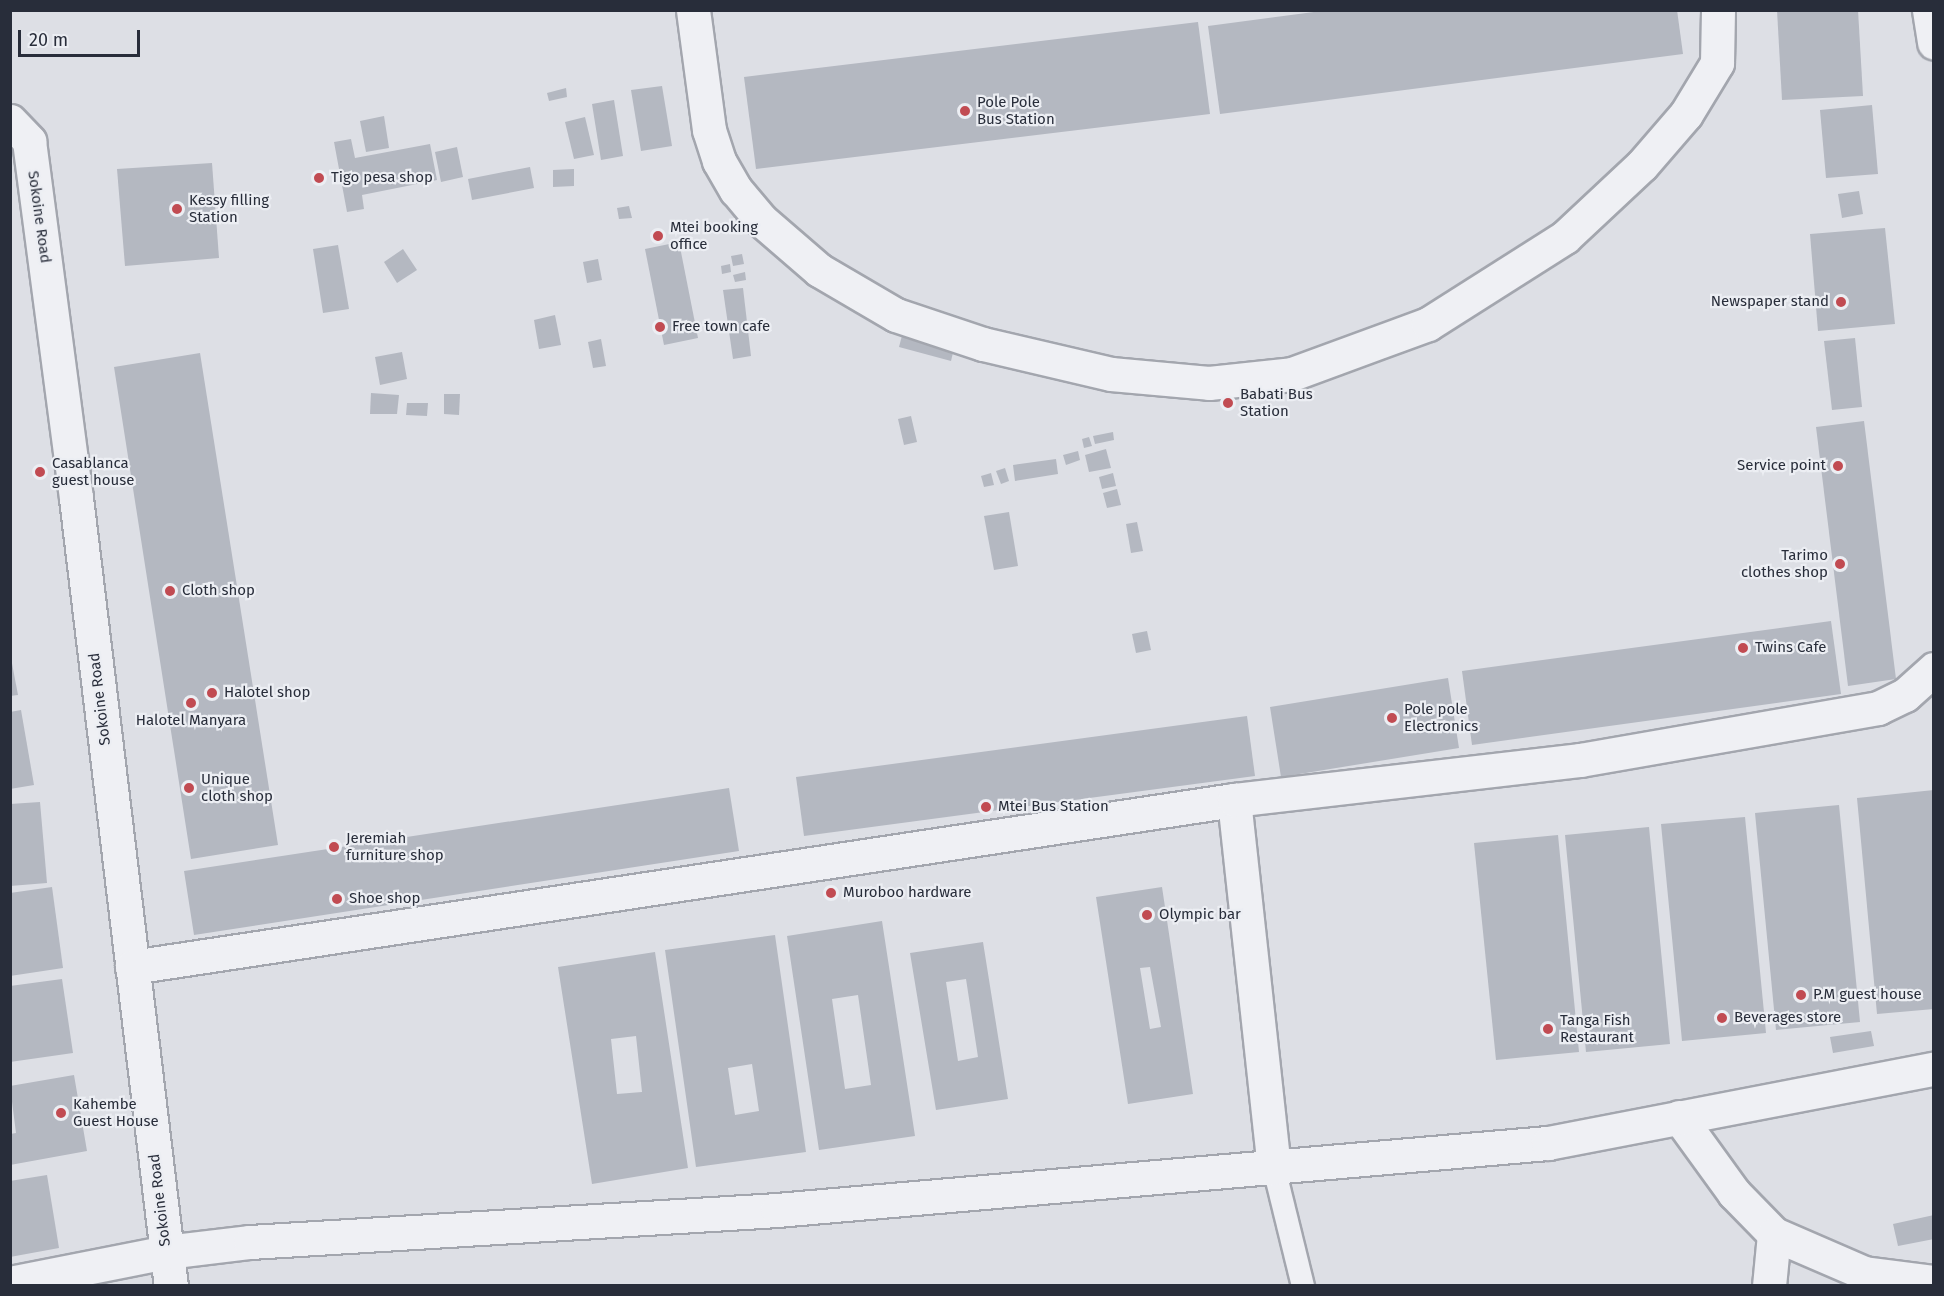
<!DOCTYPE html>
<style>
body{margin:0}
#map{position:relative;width:1944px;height:1296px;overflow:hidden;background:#dddfe5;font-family:"Fira Sans",sans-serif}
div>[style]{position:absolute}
.building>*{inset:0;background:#b4b8c1}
.roads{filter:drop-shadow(2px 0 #a3a6ae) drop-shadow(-2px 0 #a3a6ae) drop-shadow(0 2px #a3a6ae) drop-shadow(0 -2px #a3a6ae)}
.service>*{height:22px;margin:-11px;padding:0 11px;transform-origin:11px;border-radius:11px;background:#eff0f4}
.minor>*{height:33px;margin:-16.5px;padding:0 16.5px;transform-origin:16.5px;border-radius:16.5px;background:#eff0f4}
.dots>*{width:16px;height:16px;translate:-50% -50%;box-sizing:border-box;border:3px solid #eceef3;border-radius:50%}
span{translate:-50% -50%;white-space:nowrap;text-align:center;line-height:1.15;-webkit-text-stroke:4.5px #eceef3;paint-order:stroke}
.poi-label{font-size:15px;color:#282d3a}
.left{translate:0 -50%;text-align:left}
.right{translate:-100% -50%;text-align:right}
.street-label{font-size:15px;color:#282d3a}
.frame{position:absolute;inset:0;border:12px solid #282d3a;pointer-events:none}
.scale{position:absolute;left:18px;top:30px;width:122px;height:27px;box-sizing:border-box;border:3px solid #282d3a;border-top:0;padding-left:8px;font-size:18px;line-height:21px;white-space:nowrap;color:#282d3a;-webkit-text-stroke:4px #eceef3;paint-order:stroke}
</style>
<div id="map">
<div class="building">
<i style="clip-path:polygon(1329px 10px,1677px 10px,1683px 54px,1220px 114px,1208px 26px)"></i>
<i style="clip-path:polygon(1777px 10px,1858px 10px,1863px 96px,1782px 100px)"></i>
<i style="clip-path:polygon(1198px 22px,1210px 114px,756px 169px,744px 77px)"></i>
<i style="clip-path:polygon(662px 86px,672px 146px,641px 151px,631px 90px)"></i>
<i style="clip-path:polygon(566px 88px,567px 97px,549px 101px,547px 93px)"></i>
<i style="clip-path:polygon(614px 100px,623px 156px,601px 160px,592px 104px)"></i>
<i style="clip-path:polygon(1872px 105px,1878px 174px,1826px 178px,1820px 110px)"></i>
<i style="clip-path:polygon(384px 116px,389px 148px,366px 152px,360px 121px)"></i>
<i style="clip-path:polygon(585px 117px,594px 155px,574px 159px,565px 122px)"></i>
<i style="clip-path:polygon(351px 139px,355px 158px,430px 144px,437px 180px,362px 195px,364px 209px,347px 212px,334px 142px)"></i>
<i style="clip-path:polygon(457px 147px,463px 177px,441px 182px,435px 152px)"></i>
<i style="clip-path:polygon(212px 163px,219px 258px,125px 266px,117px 169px)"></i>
<i style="clip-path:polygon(530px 167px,534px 188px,472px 200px,468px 179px)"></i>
<i style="clip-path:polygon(574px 169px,574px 186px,553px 187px,553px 170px)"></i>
<i style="clip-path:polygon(1859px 191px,1863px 214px,1842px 218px,1838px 194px)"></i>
<i style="clip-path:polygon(629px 206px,632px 218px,619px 219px,617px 208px)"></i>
<i style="clip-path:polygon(1885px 228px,1895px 324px,1818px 331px,1810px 234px)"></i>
<i style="clip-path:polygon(679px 242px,698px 338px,664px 345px,645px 249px)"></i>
<i style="clip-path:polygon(338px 245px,349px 309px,323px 313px,313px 249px)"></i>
<i style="clip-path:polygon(403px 249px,417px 270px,397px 283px,384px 262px)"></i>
<i style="clip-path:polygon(742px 254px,744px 264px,733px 266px,731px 256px)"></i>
<i style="clip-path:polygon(598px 259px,602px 280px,587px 283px,583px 262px)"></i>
<i style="clip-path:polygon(730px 264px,731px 272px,722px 274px,721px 266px)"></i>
<i style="clip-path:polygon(745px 272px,746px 280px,735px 282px,733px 275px)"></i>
<i style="clip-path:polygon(743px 288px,751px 356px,733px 359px,723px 290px)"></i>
<i style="clip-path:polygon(555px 315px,561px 345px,539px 349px,534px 320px)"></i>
<i style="clip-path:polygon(904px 328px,956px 340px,951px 361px,899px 347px)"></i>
<i style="clip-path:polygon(1855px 338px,1862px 407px,1832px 410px,1824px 341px)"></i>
<i style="clip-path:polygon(601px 339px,606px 366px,593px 368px,588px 342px)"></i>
<i style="clip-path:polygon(402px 352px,407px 379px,380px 385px,375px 357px)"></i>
<i style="clip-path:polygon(200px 353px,278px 845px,191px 859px,114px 367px)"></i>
<i style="clip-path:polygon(371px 393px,399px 395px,397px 414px,370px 414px)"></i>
<i style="clip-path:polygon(444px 394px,460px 394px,459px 415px,444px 414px)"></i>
<i style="clip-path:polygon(407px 403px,428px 403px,427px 416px,406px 415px)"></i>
<i style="clip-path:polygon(911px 416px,917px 442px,904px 445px,898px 419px)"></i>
<i style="clip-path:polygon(1864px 421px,1896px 679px,1848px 686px,1816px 427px)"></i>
<i style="clip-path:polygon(1113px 432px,1114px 440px,1095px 444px,1093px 436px)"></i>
<i style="clip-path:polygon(1089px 437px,1092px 446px,1084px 448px,1082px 439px)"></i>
<i style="clip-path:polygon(1106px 449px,1111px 468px,1089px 472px,1085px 455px)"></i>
<i style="clip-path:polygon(1078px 451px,1080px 460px,1066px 465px,1063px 455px)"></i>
<i style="clip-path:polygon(1056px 459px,1058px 474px,1015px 481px,1013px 465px)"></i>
<i style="clip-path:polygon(1005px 468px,1009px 481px,1001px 484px,996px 471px)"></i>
<i style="clip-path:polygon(991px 473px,994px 485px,984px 487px,981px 476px)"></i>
<i style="clip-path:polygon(1113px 473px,1116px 486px,1102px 489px,1099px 477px)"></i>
<i style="clip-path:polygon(1117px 489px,1121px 505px,1107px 508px,1103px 493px)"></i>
<i style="clip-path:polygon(1009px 512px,1018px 566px,994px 570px,984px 516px)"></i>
<i style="clip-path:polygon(1137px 522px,1143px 551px,1131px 553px,1126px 524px)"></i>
<i style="clip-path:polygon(1831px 621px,1841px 694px,1472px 745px,1462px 671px)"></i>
<i style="clip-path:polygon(1147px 631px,1151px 650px,1136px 653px,1132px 634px)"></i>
<i style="clip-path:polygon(10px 653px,18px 695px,10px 696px)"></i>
<i style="clip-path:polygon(1448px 678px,1459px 748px,1281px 777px,1270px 707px)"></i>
<i style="clip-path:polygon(21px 710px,34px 785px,10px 789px,10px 712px)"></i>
<i style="clip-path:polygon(1247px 716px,1255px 776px,804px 836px,796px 777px)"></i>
<i style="clip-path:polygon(729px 788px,739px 851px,194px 935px,184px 871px)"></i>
<i style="clip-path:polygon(1934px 790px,1934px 1009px,1877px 1014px,1857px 798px)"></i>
<i style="clip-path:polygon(40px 802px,47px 883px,10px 886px,10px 804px)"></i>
<i style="clip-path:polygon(1839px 805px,1860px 1022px,1776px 1030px,1755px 813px)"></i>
<i style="clip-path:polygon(1745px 817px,1766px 1033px,1682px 1041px,1661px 824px)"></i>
<i style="clip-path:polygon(1649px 827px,1670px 1044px,1586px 1052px,1565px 835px)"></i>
<i style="clip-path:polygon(1558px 835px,1579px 1052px,1496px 1060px,1474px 843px)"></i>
<i style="clip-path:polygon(52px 887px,63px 968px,10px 976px,10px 893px)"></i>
<i style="clip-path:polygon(evenodd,1162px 887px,1193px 1094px,1128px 1104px,1096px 897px,1162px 887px,1150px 967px,1161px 1027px,1150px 1029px,1140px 968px,1150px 967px)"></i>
<i style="clip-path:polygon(evenodd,882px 921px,915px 1136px,819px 1150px,787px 936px,882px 921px,858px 995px,871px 1085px,845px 1089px,832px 999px,858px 995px)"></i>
<i style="clip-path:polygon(evenodd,775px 935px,806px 1152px,696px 1167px,665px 950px,775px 935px,752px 1064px,759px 1111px,735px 1115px,728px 1068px,752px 1064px)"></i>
<i style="clip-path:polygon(evenodd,983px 942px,1008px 1099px,936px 1110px,910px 953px,983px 942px,966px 979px,978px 1057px,958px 1061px,946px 982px,966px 979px)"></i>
<i style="clip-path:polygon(evenodd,655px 952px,688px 1168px,592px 1184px,558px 967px,655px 952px,636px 1036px,642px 1092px,617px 1094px,611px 1039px,636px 1036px)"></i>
<i style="clip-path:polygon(62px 979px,73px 1053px,10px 1062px,10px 986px)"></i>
<i style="clip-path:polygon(1871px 1031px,1874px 1046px,1833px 1053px,1830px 1037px)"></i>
<i style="clip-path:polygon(74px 1075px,87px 1151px,10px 1165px,10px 1134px,16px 1133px,10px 1086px)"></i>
<i style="clip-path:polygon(47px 1175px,59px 1248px,10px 1257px,10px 1181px)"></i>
<i style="clip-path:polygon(1934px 1215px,1934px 1239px,1898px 1246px,1893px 1224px)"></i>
</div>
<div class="roads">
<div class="service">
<i style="left:1274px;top:1168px;width:122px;rotate:76.2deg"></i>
</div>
<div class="minor">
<i style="left:693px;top:10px;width:121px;rotate:82.4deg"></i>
<i style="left:709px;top:130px;width:33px;rotate:72deg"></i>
<i style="left:719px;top:161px;width:34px;rotate:60deg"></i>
<i style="left:736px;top:190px;width:38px;rotate:50deg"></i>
<i style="left:760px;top:219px;width:78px;rotate:40.8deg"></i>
<i style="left:819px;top:270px;width:89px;rotate:30.3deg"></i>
<i style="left:896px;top:315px;width:92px;rotate:18.4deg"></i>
<i style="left:983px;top:344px;width:131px;rotate:13.2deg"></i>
<i style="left:1111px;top:374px;width:98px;rotate:5.2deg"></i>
<i style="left:1209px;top:383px;width:83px;rotate:-6.2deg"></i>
<i style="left:1292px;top:374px;width:145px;rotate:-20.2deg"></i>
<i style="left:1428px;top:324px;width:162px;rotate:-32.4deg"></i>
<i style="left:1565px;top:237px;width:105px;rotate:-43.1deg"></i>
<i style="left:1642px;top:165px;width:67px;rotate:-49.2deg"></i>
<i style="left:1686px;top:114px;width:60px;rotate:-58.7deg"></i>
<i style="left:1717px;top:63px;width:53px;rotate:-88.9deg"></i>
<i style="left:1929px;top:10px;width:33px;rotate:81deg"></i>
<i style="left:10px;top:121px;width:28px;rotate:46deg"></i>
<i style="left:29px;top:141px;width:360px;rotate:82.5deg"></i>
<i style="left:76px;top:498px;width:794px;rotate:83.13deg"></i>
<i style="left:1234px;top:800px;width:370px;rotate:83.8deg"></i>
<i style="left:132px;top:967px;width:1115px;rotate:-8.62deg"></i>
<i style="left:1234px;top:800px;width:348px;rotate:-6.6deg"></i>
<i style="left:1580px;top:760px;width:303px;rotate:-9.9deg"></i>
<i style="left:1878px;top:708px;width:30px;rotate:-26deg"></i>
<i style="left:1905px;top:695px;width:39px;rotate:-42deg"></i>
<i style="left:1679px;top:1117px;width:94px;rotate:54.1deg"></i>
<i style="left:1734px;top:1193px;width:57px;rotate:45.7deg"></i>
<i style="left:1774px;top:1234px;width:98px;rotate:23.4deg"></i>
<i style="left:1864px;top:1273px;width:71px;rotate:7.3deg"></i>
<i style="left:10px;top:1283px;width:159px;rotate:-11.2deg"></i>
<i style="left:166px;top:1252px;width:85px;rotate:-6.8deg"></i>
<i style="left:250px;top:1242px;width:528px;rotate:-3.47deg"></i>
<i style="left:777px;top:1210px;width:774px;rotate:-4.97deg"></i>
<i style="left:1548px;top:1143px;width:393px;rotate:-10.9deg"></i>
<i style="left:1769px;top:1286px;width:52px;rotate:-84.5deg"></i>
</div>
</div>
<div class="dots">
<i style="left:965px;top:111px;background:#c14b52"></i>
<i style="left:319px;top:178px;background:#c14b52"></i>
<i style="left:177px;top:209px;background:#c14b52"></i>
<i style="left:658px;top:236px;background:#c14b52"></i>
<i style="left:1841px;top:302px;background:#c14b52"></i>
<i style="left:660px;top:327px;background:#c14b52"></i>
<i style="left:1228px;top:403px;background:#c14b52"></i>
<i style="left:1838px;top:466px;background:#c14b52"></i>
<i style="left:40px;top:472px;background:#c14b52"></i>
<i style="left:1840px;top:564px;background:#c14b52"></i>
<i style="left:170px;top:591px;background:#c14b52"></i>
<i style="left:1743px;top:648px;background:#c14b52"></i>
<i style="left:212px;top:693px;background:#c14b52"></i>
<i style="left:191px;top:703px;background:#c14b52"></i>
<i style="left:1392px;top:718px;background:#c14b52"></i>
<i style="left:189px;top:788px;background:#c14b52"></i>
<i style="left:986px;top:807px;background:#c14b52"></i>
<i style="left:334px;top:847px;background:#c14b52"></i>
<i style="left:831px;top:893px;background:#c14b52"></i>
<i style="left:337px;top:899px;background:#c14b52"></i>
<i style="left:1147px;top:915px;background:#c14b52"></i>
<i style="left:1801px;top:995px;background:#c14b52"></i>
<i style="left:1722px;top:1018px;background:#c14b52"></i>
<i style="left:1548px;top:1029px;background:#c14b52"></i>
<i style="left:61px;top:1113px;background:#c14b52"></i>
</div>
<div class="poi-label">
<span class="left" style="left:977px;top:111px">Pole Pole<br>Bus Station</span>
<span class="left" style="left:331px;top:178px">Tigo pesa shop</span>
<span class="left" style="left:189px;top:209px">Kessy filling<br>Station</span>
<span class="left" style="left:670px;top:236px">Mtei booking<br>office</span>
<span class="right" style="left:1829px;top:302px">Newspaper stand</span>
<span class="left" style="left:672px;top:327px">Free town cafe</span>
<span class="left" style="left:1240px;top:403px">Babati Bus<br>Station</span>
<span class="left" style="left:52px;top:472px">Casablanca<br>guest house</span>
<span class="right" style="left:1826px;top:466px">Service point</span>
<span class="right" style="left:1828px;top:564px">Tarimo<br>clothes shop</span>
<span class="left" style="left:182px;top:591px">Cloth shop</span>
<span class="left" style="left:1755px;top:648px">Twins Cafe</span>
<span class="left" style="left:224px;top:693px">Halotel shop</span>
<span class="left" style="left:1404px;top:718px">Pole pole<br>Electronics</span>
<span style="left:191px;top:721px">Halotel Manyara</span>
<span class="left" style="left:201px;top:788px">Unique<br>cloth shop</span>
<span class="left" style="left:998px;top:807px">Mtei Bus Station</span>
<span class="left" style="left:346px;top:847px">Jeremiah<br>furniture shop</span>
<span class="left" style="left:843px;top:893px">Muroboo hardware</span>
<span class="left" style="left:349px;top:899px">Shoe shop</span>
<span class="left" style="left:1159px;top:915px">Olympic bar</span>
<span class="left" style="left:1813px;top:995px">P.M guest house</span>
<span class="left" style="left:1734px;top:1018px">Beverages store</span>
<span class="left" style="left:1560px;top:1029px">Tanga Fish<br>Restaurant</span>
<span class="left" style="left:73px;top:1113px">Kahembe<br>Guest House</span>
</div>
<div class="street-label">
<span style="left:39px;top:217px;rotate:82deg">Sokoine Road</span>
<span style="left:100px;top:699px;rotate:-97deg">Sokoine Road</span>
<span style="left:160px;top:1200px;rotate:-97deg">Sokoine Road</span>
</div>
<div class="frame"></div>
<div class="scale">20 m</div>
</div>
